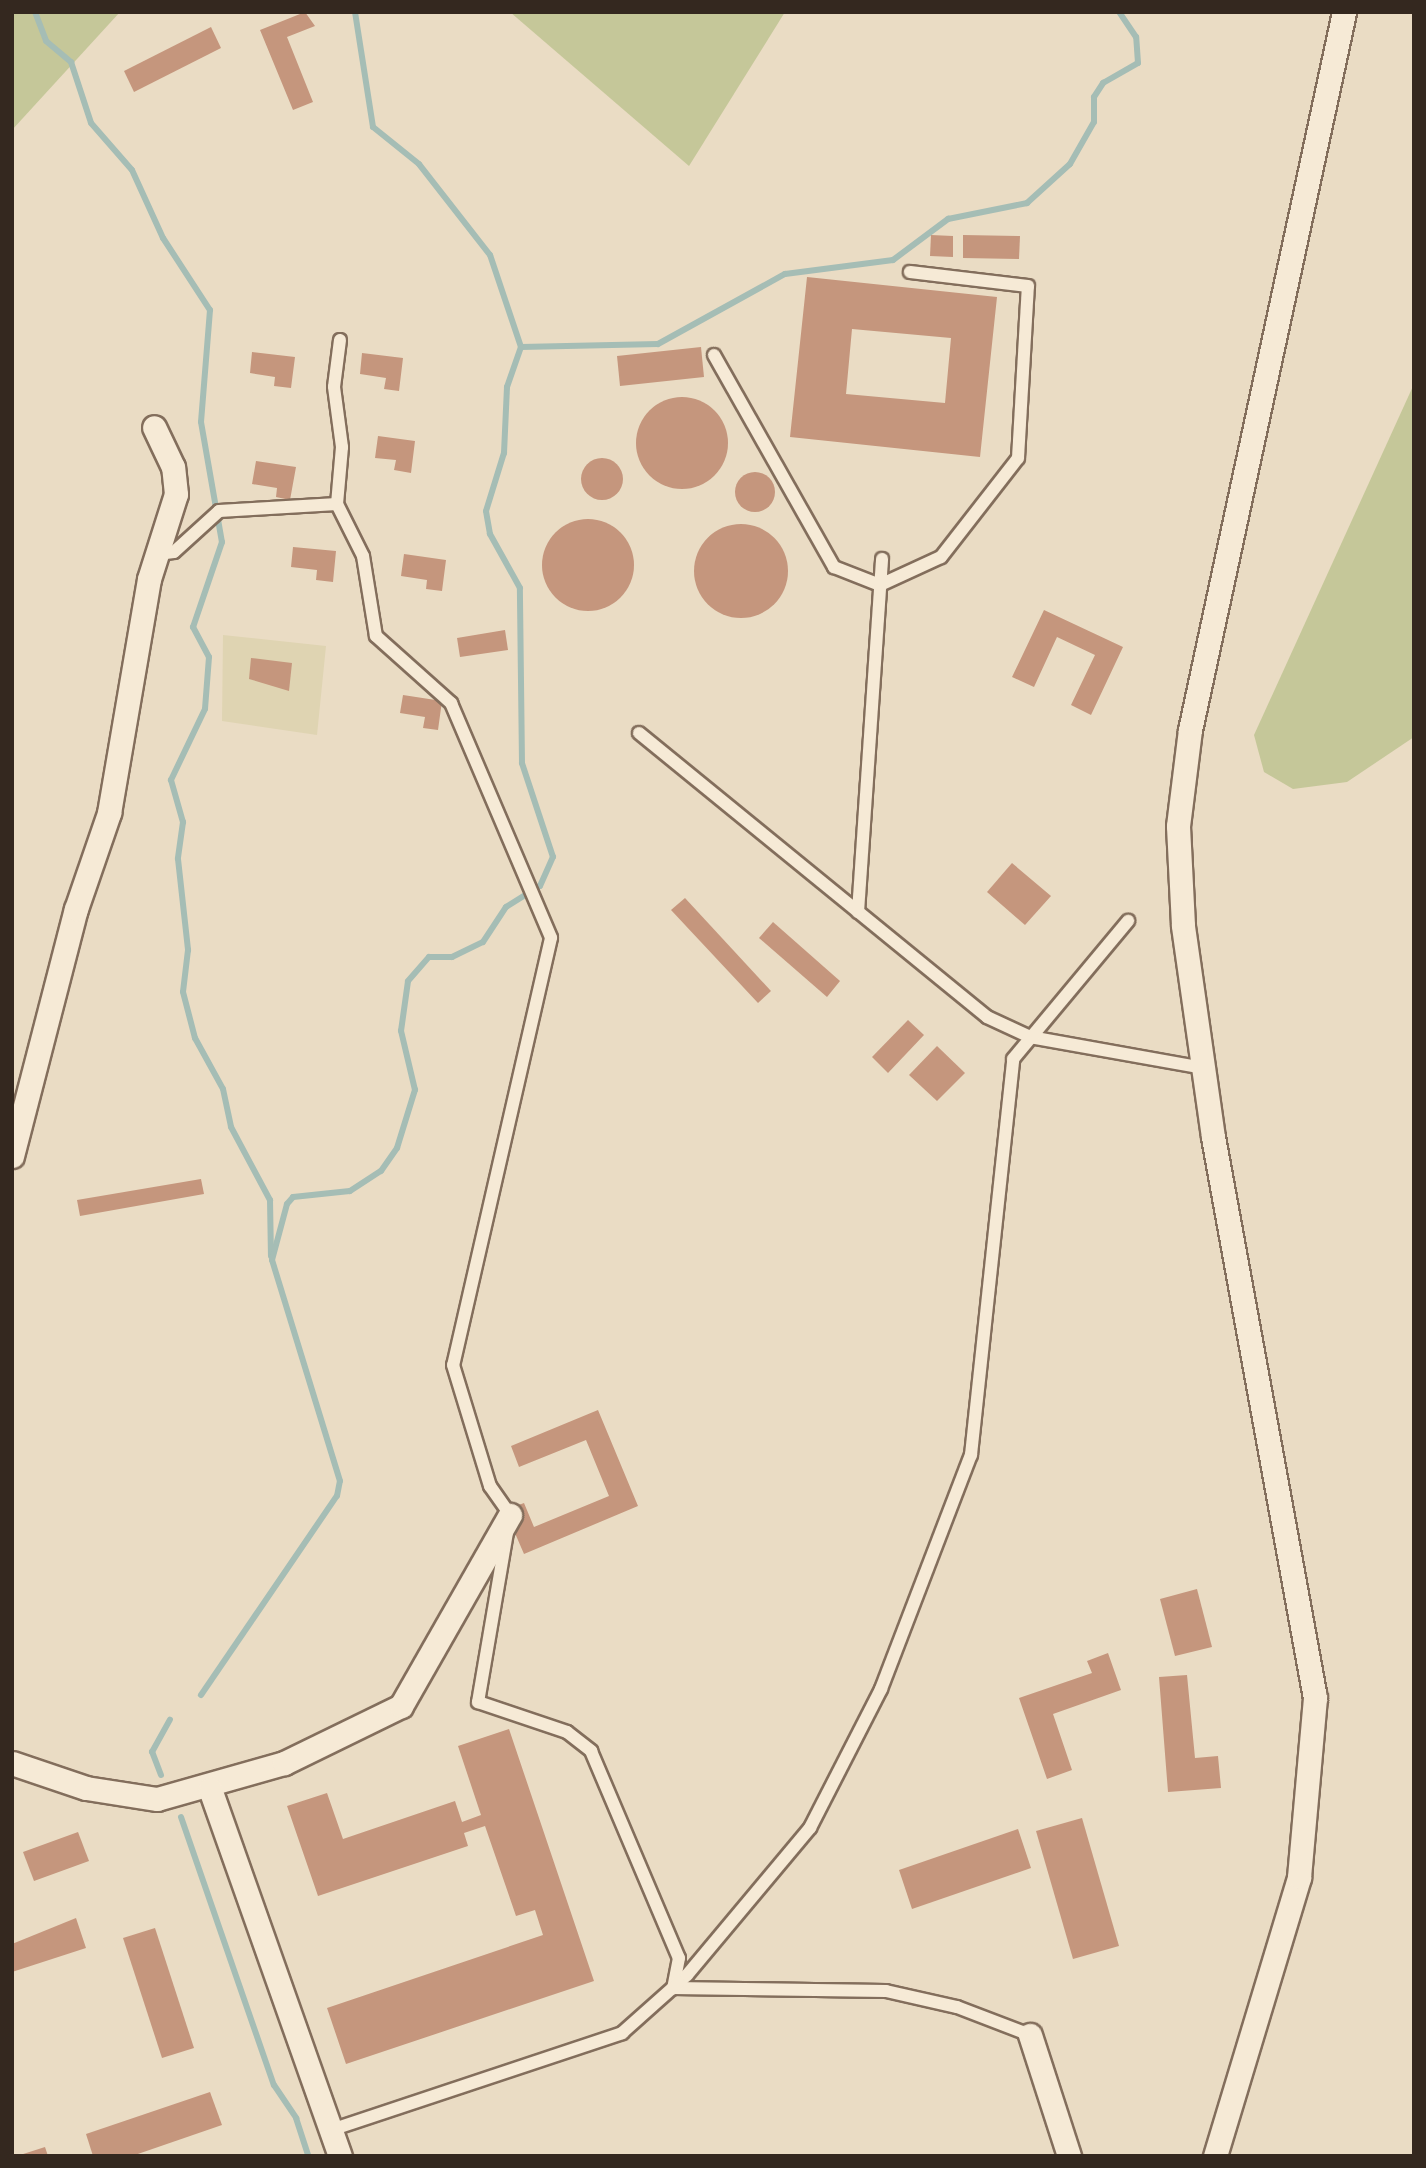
<!DOCTYPE html>
<style>
body{margin:0}
#map{position:relative;width:1426px;height:2168px;overflow:hidden;background:#eadcc4;font-family:"Zilla Slab",serif}
div>[style]{position:absolute}
.farmland>*{inset:0;background:#dfd4b2}
.green>*{inset:0;background:#c5c799}
.stream>*{height:6px;margin:-3px;padding:0 3px;transform-origin:3px;border-radius:3px;background:#a5bdb5}
.building>*{inset:0;background:#c5967d}
.round{border-radius:50%}
.roads{filter:drop-shadow(2px 0 #836e5c) drop-shadow(-2px 0 #836e5c) drop-shadow(0 2px #836e5c) drop-shadow(0 -2px #836e5c)}
.service>*{height:12px;margin:-6px;padding:0 6px;transform-origin:6px;border-radius:6px;background:#f6ead6}
.minor>*{height:23px;margin:-11.5px;padding:0 11.5px;transform-origin:11.5px;border-radius:11.5px;background:#f6ead6}
span{translate:-50% -50%;white-space:nowrap;text-align:center;line-height:1.15;-webkit-text-stroke:5px #f2e7d3;paint-order:stroke}
.frame{position:absolute;inset:0;border:14px solid #34281f;pointer-events:none}
</style>
<div id="map">
<div class="farmland">
<i style="clip-path:polygon(223px 635px,326px 646px,317px 735px,222px 721px)"></i>
</div>
<div class="green">
<i style="clip-path:polygon(12px 12px,120px 12px,12px 130px)"></i>
<i style="clip-path:polygon(510px 12px,785px 12px,689px 166px)"></i>
<i style="clip-path:polygon(1414px 384px,1414px 737px,1347px 782px,1293px 789px,1264px 772px,1254px 735px)"></i>
</div>
<div class="stream">
<i style="left:35px;top:12px;width:31px;rotate:69deg"></i>
<i style="left:46px;top:41px;width:33px;rotate:40deg"></i>
<i style="left:71px;top:62px;width:64px;rotate:71.8deg"></i>
<i style="left:91px;top:123px;width:62px;rotate:48.9deg"></i>
<i style="left:132px;top:170px;width:75px;rotate:65.5deg"></i>
<i style="left:163px;top:238px;width:86px;rotate:56.9deg"></i>
<i style="left:210px;top:310px;width:112px;rotate:94.6deg"></i>
<i style="left:201px;top:422px;width:122px;rotate:80.1deg"></i>
<i style="left:222px;top:542px;width:90px;rotate:108.8deg"></i>
<i style="left:193px;top:627px;width:34px;rotate:62deg"></i>
<i style="left:209px;top:657px;width:52px;rotate:94.4deg"></i>
<i style="left:205px;top:709px;width:79px;rotate:115.6deg"></i>
<i style="left:171px;top:780px;width:44px;rotate:74.1deg"></i>
<i style="left:183px;top:822px;width:37px;rotate:98deg"></i>
<i style="left:178px;top:859px;width:92px;rotate:83.7deg"></i>
<i style="left:188px;top:950px;width:42px;rotate:96.8deg"></i>
<i style="left:183px;top:992px;width:48px;rotate:75.4deg"></i>
<i style="left:195px;top:1038px;width:58px;rotate:61.2deg"></i>
<i style="left:223px;top:1089px;width:39px;rotate:78deg"></i>
<i style="left:231px;top:1127px;width:83px;rotate:61.9deg"></i>
<i style="left:270px;top:1200px;width:56px;rotate:89deg"></i>
<i style="left:521px;top:347px;width:137px;rotate:-1.3deg"></i>
<i style="left:658px;top:344px;width:145px;rotate:-28.9deg"></i>
<i style="left:785px;top:274px;width:109px;rotate:-7.4deg"></i>
<i style="left:893px;top:260px;width:69px;rotate:-36.7deg"></i>
<i style="left:948px;top:219px;width:81px;rotate:-11.4deg"></i>
<i style="left:1027px;top:203px;width:58px;rotate:-42.2deg"></i>
<i style="left:1070px;top:164px;width:48px;rotate:-60.3deg"></i>
<i style="left:1094px;top:122px;width:25px;rotate:-90deg"></i>
<i style="left:1094px;top:97px;width:17px;rotate:-57deg"></i>
<i style="left:1103px;top:83px;width:40px;rotate:-29.7deg"></i>
<i style="left:1138px;top:63px;width:26px;rotate:-94deg"></i>
<i style="left:1136px;top:37px;width:30px;rotate:-124deg"></i>
<i style="left:201px;top:1695px;width:241px;rotate:-55.7deg"></i>
<i style="left:337px;top:1496px;width:15px;rotate:-79deg"></i>
<i style="left:340px;top:1481px;width:231px;rotate:-107.1deg"></i>
<i style="left:272px;top:1260px;width:58px;rotate:-75deg"></i>
<i style="left:287px;top:1204px;width:9px;rotate:-49deg"></i>
<i style="left:293px;top:1197px;width:57px;rotate:-6deg"></i>
<i style="left:350px;top:1191px;width:37px;rotate:-33deg"></i>
<i style="left:381px;top:1171px;width:28px;rotate:-55deg"></i>
<i style="left:397px;top:1148px;width:61px;rotate:-72.8deg"></i>
<i style="left:415px;top:1090px;width:61px;rotate:-103.3deg"></i>
<i style="left:401px;top:1031px;width:50px;rotate:-82deg"></i>
<i style="left:408px;top:981px;width:32px;rotate:-49deg"></i>
<i style="left:429px;top:957px;width:23px"></i>
<i style="left:452px;top:957px;width:34px;rotate:-26deg"></i>
<i style="left:483px;top:942px;width:42px;rotate:-56.7deg"></i>
<i style="left:506px;top:907px;width:40px;rotate:-32deg"></i>
<i style="left:540px;top:886px;width:32px;rotate:-66deg"></i>
<i style="left:553px;top:857px;width:99px;rotate:-108.3deg"></i>
<i style="left:522px;top:763px;width:175px;rotate:-90.7deg"></i>
<i style="left:520px;top:588px;width:62px;rotate:-119.1deg"></i>
<i style="left:490px;top:534px;width:23px;rotate:-100deg"></i>
<i style="left:486px;top:511px;width:61px;rotate:-72.8deg"></i>
<i style="left:504px;top:453px;width:66px;rotate:-87.4deg"></i>
<i style="left:507px;top:387px;width:42px;rotate:-70.7deg"></i>
<i style="left:521px;top:347px;width:97px;rotate:-108.6deg"></i>
<i style="left:490px;top:255px;width:115px;rotate:-128deg"></i>
<i style="left:419px;top:164px;width:59px;rotate:-141.2deg"></i>
<i style="left:373px;top:127px;width:116px;rotate:-98.9deg"></i>
<i style="left:161px;top:1775px;width:25px;rotate:-111deg"></i>
<i style="left:152px;top:1752px;width:37px;rotate:-61deg"></i>
<i style="left:181px;top:1817px;width:284px;rotate:70.9deg"></i>
<i style="left:274px;top:2085px;width:40px;rotate:56deg"></i>
<i style="left:296px;top:2118px;width:40px;rotate:72deg"></i>
</div>
<div class="building">
<i style="clip-path:polygon(305px 12px,315px 26px,287px 37px,313px 102px,293px 110px,260px 30px)"></i>
<i style="clip-path:polygon(211px 27px,221px 48px,134px 92px,124px 71px)"></i>
<i style="clip-path:polygon(931px 235px,953px 236px,953px 257px,930px 256px)"></i>
<i style="clip-path:polygon(963px 235px,1020px 236px,1019px 259px,963px 258px)"></i>
<i style="clip-path:polygon(evenodd,807px 277px,997px 297px,980px 457px,790px 437px,807px 277px,852px 329px,951px 338px,945px 403px,846px 394px,852px 329px)"></i>
<i style="clip-path:polygon(701px 347px,704px 377px,620px 386px,617px 356px)"></i>
<i style="clip-path:polygon(252px 352px,295px 357px,291px 388px,274px 386px,275px 377px,250px 373px)"></i>
<i style="clip-path:polygon(362px 353px,403px 358px,399px 391px,384px 389px,386px 378px,360px 374px)"></i>
<i class="round" style="left:636px;top:397px;width:92px;height:92px"></i>
<i style="clip-path:polygon(378px 436px,415px 441px,411px 473px,394px 470px,396px 460px,375px 458px)"></i>
<i class="round" style="left:581px;top:458px;width:42px;height:42px"></i>
<i style="clip-path:polygon(256px 461px,296px 467px,290px 500px,276px 497px,277px 488px,252px 484px)"></i>
<i class="round" style="left:735px;top:472px;width:40px;height:40px"></i>
<i class="round" style="left:542px;top:519px;width:92px;height:92px"></i>
<i class="round" style="left:694px;top:524px;width:94px;height:94px"></i>
<i style="clip-path:polygon(293px 547px,336px 551px,333px 582px,316px 580px,317px 570px,291px 567px)"></i>
<i style="clip-path:polygon(404px 554px,446px 560px,442px 591px,426px 589px,427px 580px,401px 576px)"></i>
<i style="clip-path:polygon(1044px 610px,1123px 647px,1091px 715px,1071px 705px,1095px 655px,1057px 637px,1034px 687px,1012px 677px)"></i>
<i style="clip-path:polygon(505px 630px,508px 650px,460px 657px,457px 638px)"></i>
<i style="clip-path:polygon(251px 658px,292px 663px,289px 691px,249px 679px)"></i>
<i style="clip-path:polygon(403px 695px,442px 701px,438px 730px,423px 728px,425px 717px,400px 713px)"></i>
<i style="clip-path:polygon(1012px 863px,1051px 896px,1025px 925px,987px 892px)"></i>
<i style="clip-path:polygon(685px 898px,771px 991px,758px 1003px,671px 910px)"></i>
<i style="clip-path:polygon(773px 922px,840px 981px,827px 997px,759px 938px)"></i>
<i style="clip-path:polygon(908px 1020px,924px 1035px,888px 1073px,872px 1057px)"></i>
<i style="clip-path:polygon(937px 1046px,965px 1073px,937px 1101px,909px 1075px)"></i>
<i style="clip-path:polygon(201px 1179px,204px 1194px,80px 1216px,77px 1200px)"></i>
<i style="clip-path:polygon(598px 1410px,638px 1506px,524px 1554px,505px 1510px,524px 1503px,534px 1527px,609px 1496px,586px 1440px,519px 1467px,511px 1446px)"></i>
<i style="clip-path:polygon(1197px 1589px,1212px 1647px,1175px 1656px,1160px 1599px)"></i>
<i style="clip-path:polygon(1108px 1653px,1121px 1690px,1053px 1714px,1072px 1770px,1047px 1779px,1019px 1698px,1092px 1673px,1087px 1661px)"></i>
<i style="clip-path:polygon(1187px 1675px,1195px 1758px,1218px 1756px,1221px 1788px,1168px 1792px,1159px 1677px)"></i>
<i style="clip-path:polygon(509px 1729px,594px 1981px,346px 2064px,327px 2008px,543px 1935px,535px 1910px,516px 1916px,485px 1826px,464px 1833px,468px 1846px,318px 1896px,287px 1806px,327px 1793px,343px 1839px,455px 1801px,462px 1822px,481px 1815px,458px 1746px)"></i>
<i style="clip-path:polygon(1082px 1818px,1119px 1946px,1073px 1959px,1036px 1831px)"></i>
<i style="clip-path:polygon(1018px 1829px,1031px 1868px,912px 1909px,899px 1870px)"></i>
<i style="clip-path:polygon(78px 1832px,89px 1861px,34px 1881px,23px 1852px)"></i>
<i style="clip-path:polygon(76px 1918px,86px 1948px,12px 1972px,12px 1944px)"></i>
<i style="clip-path:polygon(155px 1928px,194px 2048px,162px 2058px,123px 1938px)"></i>
<i style="clip-path:polygon(210px 2092px,222px 2125px,132px 2156px,93px 2156px,86px 2134px)"></i>
<i style="clip-path:polygon(45px 2147px,48px 2156px,20px 2156px,20px 2155px)"></i>
</div>
<div class="roads">
<div class="service">
<i style="left:340px;top:340px;width:47px;rotate:97.3deg"></i>
<i style="left:334px;top:387px;width:61px;rotate:82.4deg"></i>
<i style="left:342px;top:447px;width:57px;rotate:95deg"></i>
<i style="left:337px;top:504px;width:58px;rotate:63.4deg"></i>
<i style="left:363px;top:556px;width:81px;rotate:80.8deg"></i>
<i style="left:376px;top:636px;width:101px;rotate:41.8deg"></i>
<i style="left:451px;top:703px;width:255px;rotate:66.9deg"></i>
<i style="left:551px;top:938px;width:438px;rotate:102.9deg"></i>
<i style="left:453px;top:1365px;width:127px;rotate:73deg"></i>
<i style="left:490px;top:1486px;width:35px;rotate:55deg"></i>
<i style="left:510px;top:1515px;width:190px;rotate:99.7deg"></i>
<i style="left:478px;top:1702px;width:94px;rotate:18.6deg"></i>
<i style="left:567px;top:1732px;width:31px;rotate:38deg"></i>
<i style="left:591px;top:1751px;width:225px;rotate:67deg"></i>
<i style="left:679px;top:1958px;width:31px;rotate:101deg"></i>
<i style="left:673px;top:1988px;width:213px;rotate:0.8deg"></i>
<i style="left:886px;top:1991px;width:73px;rotate:12.7deg"></i>
<i style="left:957px;top:2007px;width:78px;rotate:21deg"></i>
<i style="left:714px;top:355px;width:244px;rotate:60.5deg"></i>
<i style="left:834px;top:567px;width:49px;rotate:21.4deg"></i>
<i style="left:880px;top:585px;width:67px;rotate:-24.7deg"></i>
<i style="left:941px;top:557px;width:125px;rotate:-52.1deg"></i>
<i style="left:1018px;top:458px;width:172px;rotate:-86.7deg"></i>
<i style="left:1028px;top:286px;width:119px;rotate:-173.2deg"></i>
<i style="left:157px;top:554px;width:17px;rotate:-7deg"></i>
<i style="left:174px;top:552px;width:61px;rotate:-42.3deg"></i>
<i style="left:219px;top:511px;width:118px;rotate:-3.4deg"></i>
<i style="left:639px;top:733px;width:449px;rotate:39.2deg"></i>
<i style="left:987px;top:1017px;width:47px;rotate:24.9deg"></i>
<i style="left:1030px;top:1037px;width:177px;rotate:10.1deg"></i>
<i style="left:858px;top:912px;width:354px;rotate:-86.1deg"></i>
<i style="left:331px;top:2130px;width:307px;rotate:-18.4deg"></i>
<i style="left:622px;top:2033px;width:87px;rotate:-41.7deg"></i>
<i style="left:687px;top:1975px;width:192px;rotate:-50.1deg"></i>
<i style="left:810px;top:1828px;width:156px;rotate:-62.9deg"></i>
<i style="left:881px;top:1689px;width:251px;rotate:-69deg"></i>
<i style="left:971px;top:1455px;width:398px;rotate:-83.9deg"></i>
<i style="left:1013px;top:1059px;width:180px;rotate:-50.2deg"></i>
</div>
<div class="minor">
<i style="left:12px;top:1156px;width:255px;rotate:-75.5deg"></i>
<i style="left:76px;top:909px;width:102px;rotate:-71deg"></i>
<i style="left:109px;top:813px;width:237px;rotate:-80.3deg"></i>
<i style="left:149px;top:579px;width:89px;rotate:-72.4deg"></i>
<i style="left:176px;top:494px;width:27px;rotate:-96deg"></i>
<i style="left:173px;top:467px;width:44px;rotate:-115.4deg"></i>
<i style="left:12px;top:1763px;width:78px;rotate:18.7deg"></i>
<i style="left:86px;top:1788px;width:72px;rotate:8.8deg"></i>
<i style="left:157px;top:1799px;width:132px;rotate:-15.8deg"></i>
<i style="left:284px;top:1763px;width:130px;rotate:-26deg"></i>
<i style="left:401px;top:1706px;width:220px;rotate:-60.3deg"></i>
<i style="left:210px;top:1789px;width:389px;rotate:70.5deg"></i>
<i style="left:1030px;top:2035px;width:127px;rotate:72.1deg"></i>
<i style="left:1215px;top:2156px;width:291px;rotate:-73.2deg"></i>
<i style="left:1299px;top:1877px;width:180px;rotate:-84.9deg"></i>
<i style="left:1315px;top:1698px;width:570px;rotate:-100.3deg"></i>
<i style="left:1213px;top:1137px;width:214px;rotate:-98.1deg"></i>
<i style="left:1183px;top:925px;width:99px;rotate:-92.9deg"></i>
<i style="left:1178px;top:826px;width:97px;rotate:-82.9deg"></i>
<i style="left:1190px;top:730px;width:734px;rotate:-77.89deg"></i>
</div>
</div>
<div class="frame"></div>
</div>
